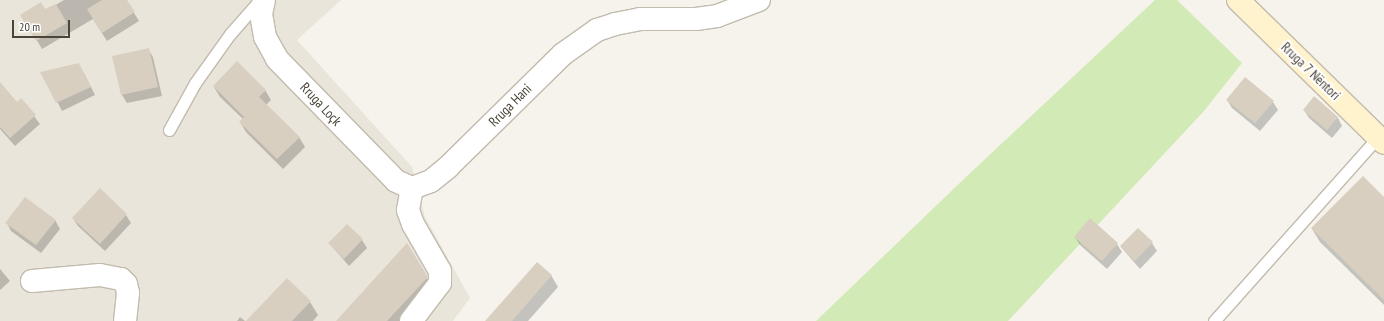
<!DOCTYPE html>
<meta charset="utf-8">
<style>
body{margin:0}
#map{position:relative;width:1384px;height:321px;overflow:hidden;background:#f6f3ec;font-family:"PT Sans Narrow",sans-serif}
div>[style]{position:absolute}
.residential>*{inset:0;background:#eae5da}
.green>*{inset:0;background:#d2eab5}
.shadow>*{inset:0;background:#0003}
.building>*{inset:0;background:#d8cfc1}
.roads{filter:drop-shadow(1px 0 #c2bbae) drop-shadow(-1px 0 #c2bbae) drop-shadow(0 1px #c2bbae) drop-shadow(0 -1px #c2bbae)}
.lane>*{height:11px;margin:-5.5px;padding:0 5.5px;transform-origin:5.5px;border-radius:5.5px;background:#fff}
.street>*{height:22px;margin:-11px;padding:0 11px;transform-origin:11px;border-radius:11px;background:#fff}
.secondary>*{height:22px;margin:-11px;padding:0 11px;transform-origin:11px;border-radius:11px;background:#fff3cd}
span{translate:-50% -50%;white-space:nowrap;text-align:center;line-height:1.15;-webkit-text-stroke:4px #fff;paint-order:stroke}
.street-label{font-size:14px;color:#4b4439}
.scale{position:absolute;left:12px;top:20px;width:58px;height:18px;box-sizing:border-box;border:2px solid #4b4439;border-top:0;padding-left:5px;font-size:12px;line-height:14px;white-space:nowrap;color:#4b4439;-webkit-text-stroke:3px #fff;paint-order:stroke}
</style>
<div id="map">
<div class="residential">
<i style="clip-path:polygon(0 0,341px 0,297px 40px,412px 167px,425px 217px,470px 298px,453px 321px,0 321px)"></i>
</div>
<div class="green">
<i style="clip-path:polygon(1155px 0,1177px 0,1242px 63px,1204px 111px,1008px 321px,816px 321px,966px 177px)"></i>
</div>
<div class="shadow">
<i style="clip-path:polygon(64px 0,126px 0,139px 21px,107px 41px,93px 19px,42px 49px,22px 15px,45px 11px)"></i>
<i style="clip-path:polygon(148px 49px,153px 57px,162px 96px,127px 103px,122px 95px,114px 57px)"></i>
<i style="clip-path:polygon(42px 72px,84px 73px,95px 95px,62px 111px)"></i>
<i style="clip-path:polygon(214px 87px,265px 90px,271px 100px,266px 105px,299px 137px,305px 147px,283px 169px,246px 132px,240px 122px,243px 119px,220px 97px)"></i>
<i style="clip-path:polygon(1314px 98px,1338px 118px,1342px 126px,1332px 138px,1309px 118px,1304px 110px)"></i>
<i style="clip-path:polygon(21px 99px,40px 124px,15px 146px,0 129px,0 100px,17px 104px)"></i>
<i style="clip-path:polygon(1227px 100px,1273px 102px,1278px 110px,1260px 131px,1232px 108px)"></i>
<i style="clip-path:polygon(1384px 199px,1384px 305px,1320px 242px,1312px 229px)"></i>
<i style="clip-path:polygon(126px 215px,131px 223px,105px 251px,78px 226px,73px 218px)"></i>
<i style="clip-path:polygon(55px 220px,60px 229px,41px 253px,11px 231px,7px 223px)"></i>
<i style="clip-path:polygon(1075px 237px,1117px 244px,1122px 252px,1107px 269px,1080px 245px)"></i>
<i style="clip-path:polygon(362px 240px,367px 248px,349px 266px,329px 243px)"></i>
<i style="clip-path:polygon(1152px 243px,1157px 251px,1140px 269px,1121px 247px)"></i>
<i style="clip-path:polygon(407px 245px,435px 292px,408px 321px,337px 321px)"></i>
<i style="clip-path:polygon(0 269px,10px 281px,0 290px)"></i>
<i style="clip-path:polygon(551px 275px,558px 287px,528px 321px,487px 321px)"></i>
<i style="clip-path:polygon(310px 302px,318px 315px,313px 321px,247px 321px)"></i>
<i style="clip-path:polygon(240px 317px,245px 321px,237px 321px)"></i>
</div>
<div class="building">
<i style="clip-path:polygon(102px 0,127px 0,135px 12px,102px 33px,87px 9px)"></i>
<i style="clip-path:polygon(41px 2px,45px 9px,56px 4px,67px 23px,36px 41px,20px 15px)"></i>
<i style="clip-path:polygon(149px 48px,158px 87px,121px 95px,112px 56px)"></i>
<i style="clip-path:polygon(237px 61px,266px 90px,259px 97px,300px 137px,277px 159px,239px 122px,244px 117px,213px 86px)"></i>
<i style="clip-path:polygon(79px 63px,91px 87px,56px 103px,40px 72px)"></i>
<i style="clip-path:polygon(1245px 77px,1274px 101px,1255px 123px,1226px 100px)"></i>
<i style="clip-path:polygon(0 82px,17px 102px,21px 98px,36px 115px,10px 138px,0 127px)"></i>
<i style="clip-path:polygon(1314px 96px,1338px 117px,1327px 130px,1303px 110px)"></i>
<i style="clip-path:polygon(1363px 176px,1384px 197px,1384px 300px,1311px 228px)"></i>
<i style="clip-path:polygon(100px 188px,127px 214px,100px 244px,72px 218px)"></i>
<i style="clip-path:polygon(25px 197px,56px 220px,36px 245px,5px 223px)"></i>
<i style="clip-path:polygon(1090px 218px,1118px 243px,1102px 261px,1074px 237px)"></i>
<i style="clip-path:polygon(347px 224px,363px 239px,344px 259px,328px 243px)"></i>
<i style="clip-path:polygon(1138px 228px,1153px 242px,1135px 261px,1120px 246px)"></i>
<i style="clip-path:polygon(407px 243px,428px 277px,387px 321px,336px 321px)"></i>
<i style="clip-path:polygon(537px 262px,552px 275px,512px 321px,485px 321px)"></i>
<i style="clip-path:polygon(287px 278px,311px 301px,292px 321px,246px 321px)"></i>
</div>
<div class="roads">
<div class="lane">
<i style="left:169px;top:130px;width:54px;rotate:-61deg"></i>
<i style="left:195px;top:83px;width:60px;rotate:-54.5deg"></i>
<i style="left:230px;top:34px;width:44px;rotate:-48.7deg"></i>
<i style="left:1214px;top:321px;width:246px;rotate:-48.3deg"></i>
</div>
<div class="street">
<i style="left:264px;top:0;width:14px;rotate:102deg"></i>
<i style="left:261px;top:14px;width:23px;rotate:80deg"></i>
<i style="left:265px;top:37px;width:25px;rotate:61deg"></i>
<i style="left:277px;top:59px;width:170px;rotate:45.7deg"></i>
<i style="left:396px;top:181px;width:17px;rotate:24deg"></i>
<i style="left:412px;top:188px;width:20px;rotate:-20deg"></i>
<i style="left:431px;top:181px;width:22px;rotate:-39deg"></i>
<i style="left:448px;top:167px;width:161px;rotate:-44.5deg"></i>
<i style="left:563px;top:54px;width:42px;rotate:-35.2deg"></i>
<i style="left:597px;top:30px;width:19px;rotate:-18deg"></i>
<i style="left:615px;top:24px;width:25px;rotate:-11deg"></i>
<i style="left:640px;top:19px;width:56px"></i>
<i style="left:696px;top:19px;width:21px;rotate:-8deg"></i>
<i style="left:717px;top:16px;width:45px;rotate:-20.9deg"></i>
<i style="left:32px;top:281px;width:68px;rotate:-5deg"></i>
<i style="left:100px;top:275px;width:21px;rotate:11deg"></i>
<i style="left:121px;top:279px;width:7px;rotate:45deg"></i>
<i style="left:126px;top:284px;width:9px;rotate:77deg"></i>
<i style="left:128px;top:293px;width:28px;rotate:96deg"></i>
<i style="left:411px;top:321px;width:48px;rotate:-52.7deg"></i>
<i style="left:440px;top:283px;width:12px;rotate:-90deg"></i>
<i style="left:440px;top:271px;width:54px;rotate:-119.9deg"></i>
<i style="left:413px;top:224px;width:15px;rotate:-110deg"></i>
<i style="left:408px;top:210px;width:22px;rotate:-80deg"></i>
</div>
<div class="secondary">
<i style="left:1238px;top:0;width:204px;rotate:44.4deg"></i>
</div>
</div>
<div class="street-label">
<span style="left:1311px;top:71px;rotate:44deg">Rruga 7 Nëntori</span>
<span style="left:321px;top:104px;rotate:47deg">Rruga Loçk</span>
<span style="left:510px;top:105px;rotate:-45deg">Rruga Hani</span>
</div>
<div class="scale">20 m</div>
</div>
